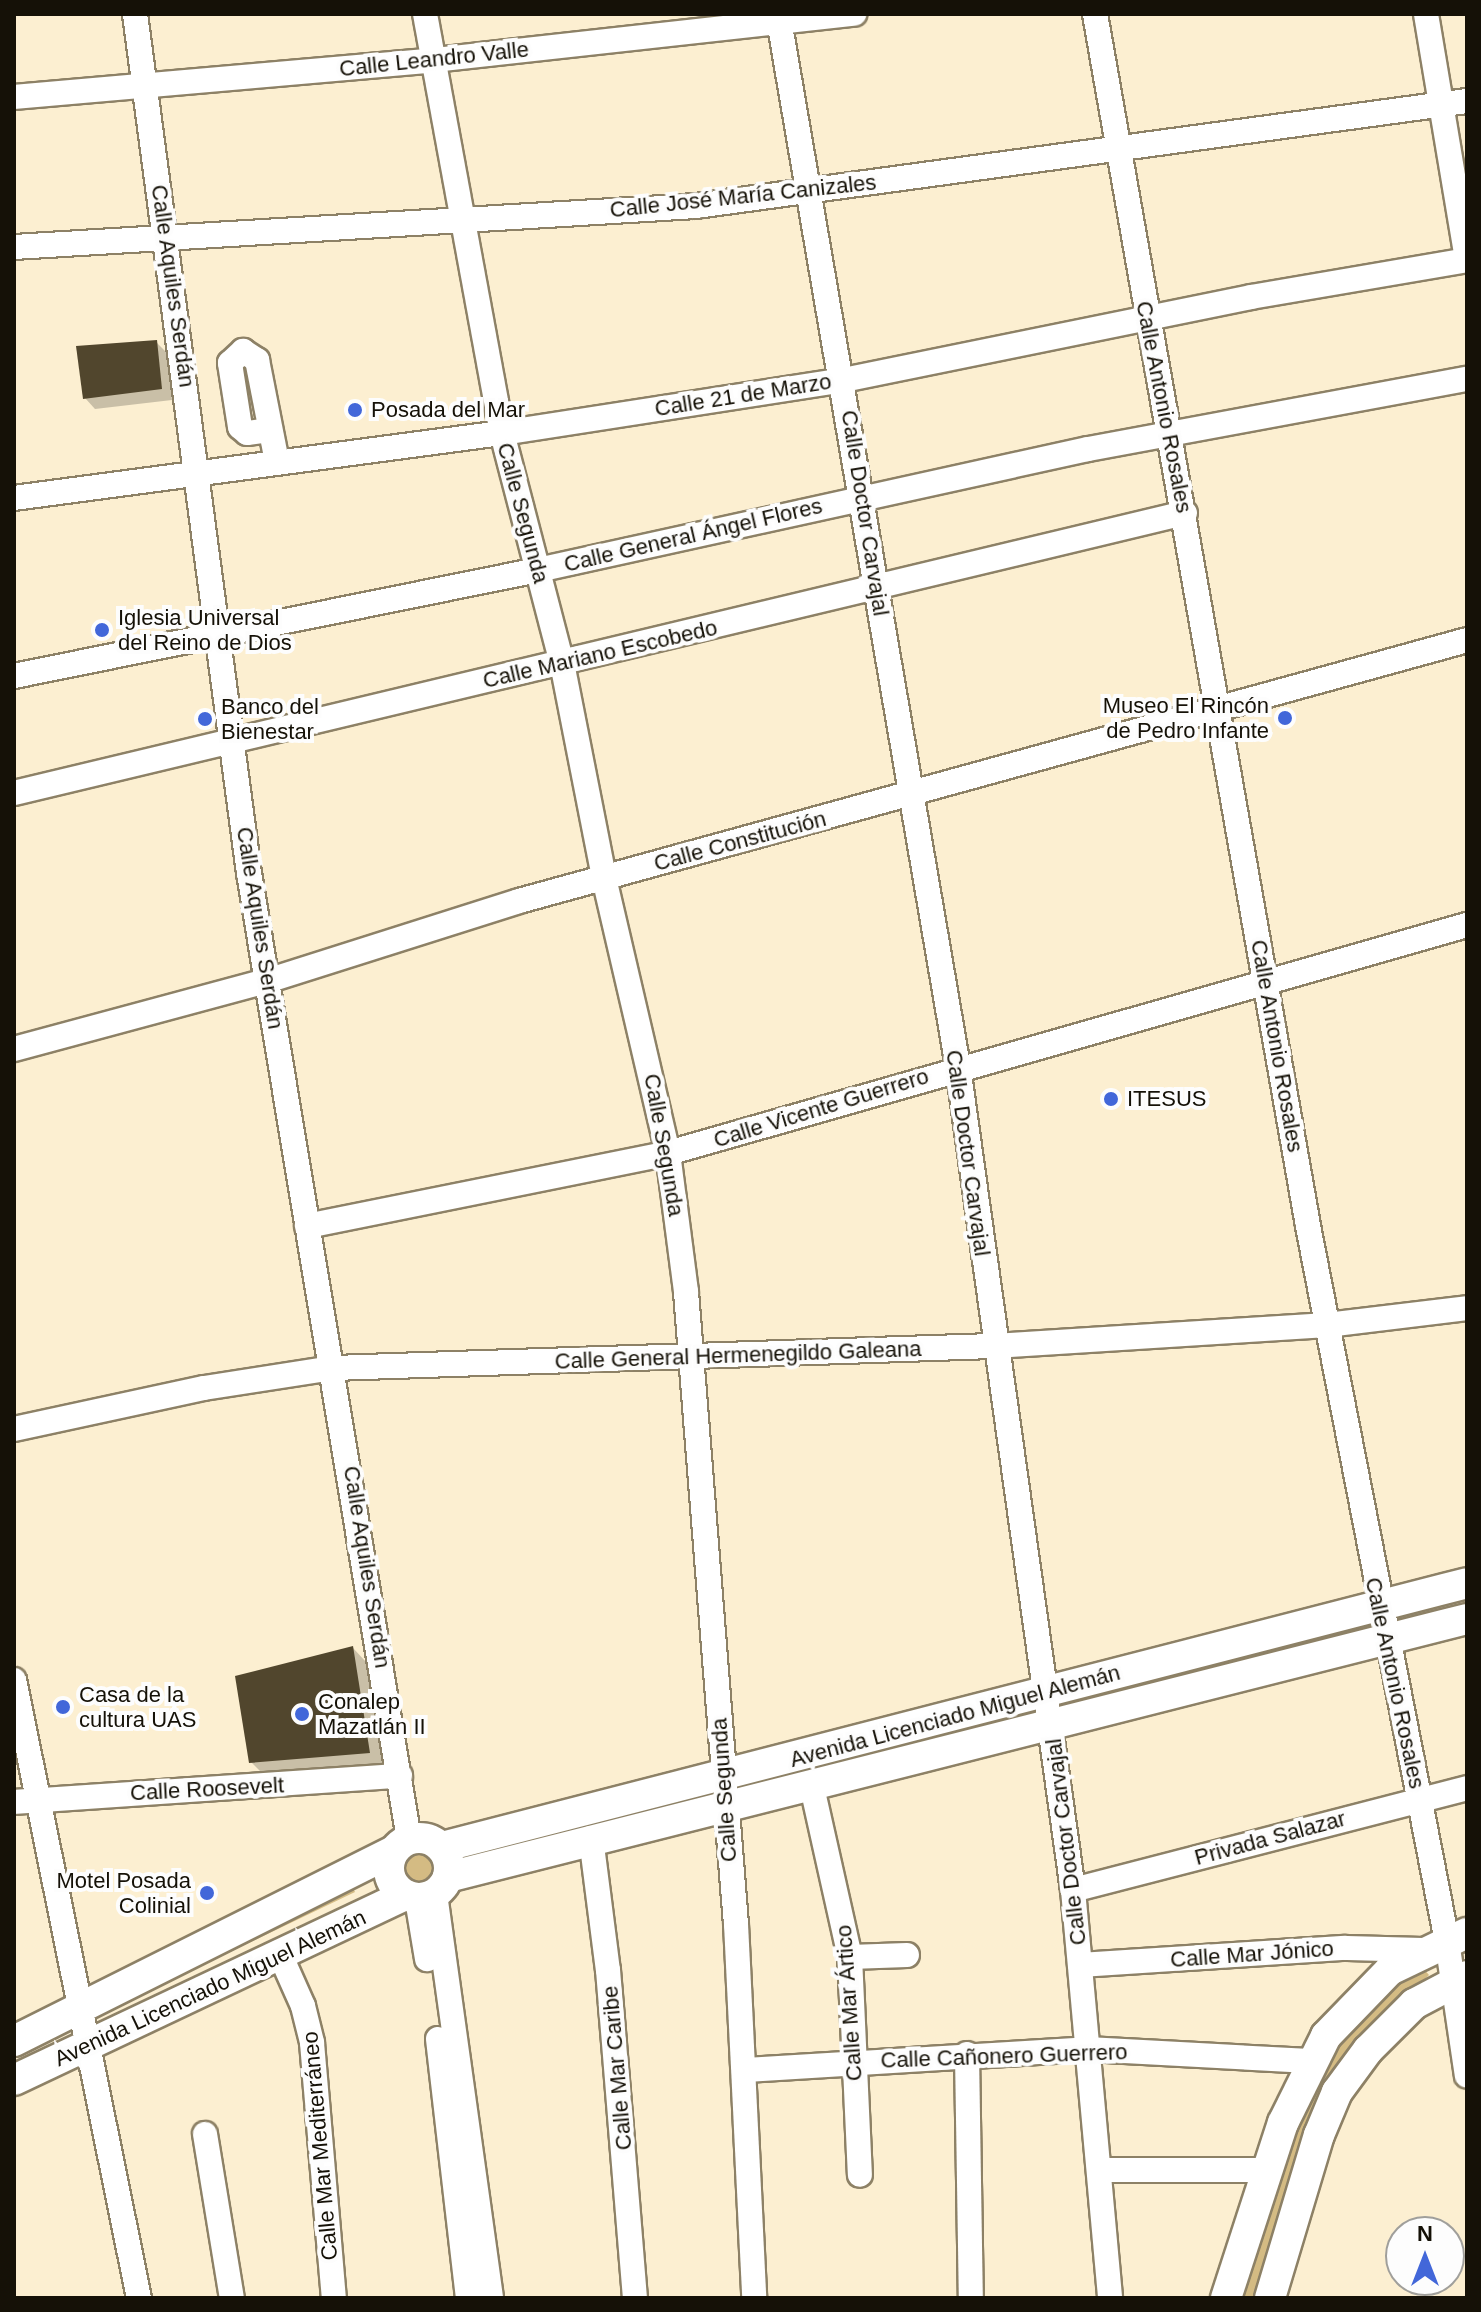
<!DOCTYPE html>
<meta charset="utf-8">
<style>
body{margin:0}
#map{position:relative;width:1481px;height:2312px;overflow:hidden;background:#fcefd1;font-family:Arial,sans-serif}
div>[style]{position:absolute}
.green>*{inset:0;background:#d4bb83}
.round{border-radius:50%}
.shadow>*{inset:0;background:#0003}
.building>*{inset:0;background:#51462d}
.roads{filter:drop-shadow(2px 0 #8d8166) drop-shadow(-2px 0 #8d8166) drop-shadow(0 2px #8d8166) drop-shadow(0 -2px #8d8166)}
.minor>*{height:24px;margin:-12px;padding:0 12px;transform-origin:12px;border-radius:12px;background:#fff}
.major>*{height:30px;margin:-15px;padding:0 15px;transform-origin:15px;border-radius:15px;background:#fff}
.major>.ring{margin:-15px;padding:0;box-sizing:content-box;background:none;border:30px solid #fff;border-radius:50%}
.dots>*{width:22px;height:22px;translate:-50% -50%;box-sizing:border-box;border:4px solid #fdfdfd;border-radius:50%}
span{translate:-50% -50%;white-space:nowrap;text-align:center;line-height:1.15;-webkit-text-stroke:8px #fdfdfd;paint-order:stroke}
.street-label{font-size:22px;color:#151107}
.poi-label{font-size:22px;color:#151107}
.left{translate:0 -50%;text-align:left}
.right{translate:-100% -50%;text-align:right}
.frame{position:absolute;inset:0;border:16px solid #151107;pointer-events:none}
.north{position:absolute;left:1385px;top:2216px;width:80px;height:80px;box-sizing:border-box;background:#fdfdfd;border:2px solid #a09f9b;border-radius:50%;rotate:0deg;font-size:22px;font-weight:700;line-height:32px;text-align:center;color:#151107}
.north::after{content:'';display:block;margin:auto;width:28px;height:36px;background:#4267d9;clip-path:polygon(50% 0,100% 100%,50% 72%,0 100%)}
</style>
<div id="map">
<div class="green">
<i style="clip-path:polygon(1357px 1622px,1364px 1629px,1358px 1635px,1088px 1699px,1082px 1687px)"></i>
<i style="clip-path:polygon(1026px 1707px,1021px 1715px,746px 1788px,742px 1777px)"></i>
<i class="round" style="left:400px;top:1847px;width:40px;height:40px"></i>
<i style="clip-path:polygon(351px 1885px,355px 1892px,95px 2017px)"></i>
<i style="clip-path:polygon(1421px 1966px,1429px 1975px,1342px 2064px,1261px 2298px,1232px 2298px,1272px 2171px,1355px 2012px)"></i>
</div>
<div class="shadow">
<i style="clip-path:polygon(156px 342px,167px 353px,172px 400px,95px 409px,85px 398px)"></i>
<i style="clip-path:polygon(353px 1648px,367px 1663px,384px 1767px,266px 1777px,251px 1762px)"></i>
</div>
<div class="building">
<i style="clip-path:polygon(157px 340px,162px 389px,83px 399px,76px 346px)"></i>
<i style="clip-path:polygon(353px 1646px,370px 1753px,249px 1763px,235px 1676px)"></i>
</div>
<div class="roads">
<div class="minor">
<i style="left:135px;top:14px;width:867px;rotate:82.44deg"></i>
<i style="left:249px;top:873px;width:979px;rotate:80.6deg"></i>
<i style="left:425px;top:14px;width:426px;rotate:79.6deg"></i>
<i style="left:502px;top:433px;width:238px;rotate:75.4deg"></i>
<i style="left:562px;top:663px;width:219px;rotate:78.9deg"></i>
<i style="left:604px;top:878px;width:282px;rotate:76.9deg"></i>
<i style="left:668px;top:1153px;width:140px;rotate:82.6deg"></i>
<i style="left:686px;top:1292px;width:634px;rotate:85.48deg"></i>
<i style="left:736px;top:1924px;width:374px;rotate:87.2deg"></i>
<i style="left:778px;top:14px;width:1068px;rotate:80.3deg"></i>
<i style="left:958px;top:1067px;width:831px;rotate:82.05deg"></i>
<i style="left:1073px;top:1890px;width:410px;rotate:84.8deg"></i>
<i style="left:1095px;top:14px;width:1231px;rotate:80.03deg"></i>
<i style="left:1308px;top:1226px;width:728px;rotate:79deg"></i>
<i style="left:1447px;top:1941px;width:136px;rotate:81.6deg"></i>
<i style="left:1426px;top:14px;width:249px;rotate:80.5deg"></i>
<i style="left:14px;top:97px;width:422px;rotate:-5deg"></i>
<i style="left:434px;top:60px;width:423px;rotate:-6.3deg"></i>
<i style="left:14px;top:247px;width:683px;rotate:-3.44deg"></i>
<i style="left:696px;top:206px;width:778px;rotate:-7.76deg"></i>
<i style="left:269px;top:430px;width:22px;rotate:172deg"></i>
<i style="left:247px;top:433px;width:9px;rotate:-139deg"></i>
<i style="left:240px;top:427px;width:65px;rotate:-98.9deg"></i>
<i style="left:230px;top:363px;width:18px;rotate:-43deg"></i>
<i style="left:243px;top:351px;width:17px;rotate:33deg"></i>
<i style="left:257px;top:360px;width:104px;rotate:78.9deg"></i>
<i style="left:14px;top:498px;width:492px;rotate:-7.6deg"></i>
<i style="left:502px;top:433px;width:345px;rotate:-8.8deg"></i>
<i style="left:843px;top:380px;width:416px;rotate:-11.5deg"></i>
<i style="left:1251px;top:297px;width:219px;rotate:-9.7deg"></i>
<i style="left:14px;top:676px;width:535px;rotate:-11.44deg"></i>
<i style="left:538px;top:570px;width:563px;rotate:-12.41deg"></i>
<i style="left:1088px;top:449px;width:385px;rotate:-10.5deg"></i>
<i style="left:14px;top:793px;width:1204px;rotate:-13.45deg"></i>
<i style="left:14px;top:1049px;width:265px;rotate:-15.1deg"></i>
<i style="left:270px;top:980px;width:261px;rotate:-17.6deg"></i>
<i style="left:519px;top:901px;width:983px;rotate:-15.39deg"></i>
<i style="left:307px;top:1226px;width:368px;rotate:-11.4deg"></i>
<i style="left:668px;top:1153px;width:831px;rotate:-15.93deg"></i>
<i style="left:14px;top:1429px;width:194px;rotate:-12.2deg"></i>
<i style="left:204px;top:1388px;width:131px;rotate:-8.8deg"></i>
<i style="left:333px;top:1368px;width:661px;rotate:-1.91deg"></i>
<i style="left:994px;top:1346px;width:334px;rotate:-3.6deg"></i>
<i style="left:1327px;top:1325px;width:141px;rotate:-6.9deg"></i>
<i style="left:14px;top:1680px;width:631px;rotate:78.57deg"></i>
<i style="left:812px;top:1787px;width:174px;rotate:77.4deg"></i>
<i style="left:850px;top:1957px;width:218px;rotate:87.4deg"></i>
<i style="left:14px;top:1802px;width:387px;rotate:-3.9deg"></i>
<i style="left:591px;top:1838px;width:133px;rotate:82.7deg"></i>
<i style="left:608px;top:1970px;width:329px;rotate:85.3deg"></i>
<i style="left:1073px;top:1890px;width:407px;rotate:-14.5deg"></i>
<i style="left:435px;top:1894px;width:408px;rotate:82.1deg"></i>
<i style="left:417px;top:1899px;width:61px;rotate:80.5deg"></i>
<i style="left:279px;top:1952px;width:59px;rotate:66deg"></i>
<i style="left:303px;top:2006px;width:38px;rotate:76deg"></i>
<i style="left:312px;top:2043px;width:256px;rotate:85.1deg"></i>
<i style="left:850px;top:1957px;width:57px;rotate:-2deg"></i>
<i style="left:1080px;top:1965px;width:266px;rotate:-3.7deg"></i>
<i style="left:1345px;top:1948px;width:78px;rotate:1.5deg"></i>
<i style="left:438px;top:2039px;width:261px;rotate:83.4deg"></i>
<i style="left:967px;top:2054px;width:244px;rotate:89.1deg"></i>
<i style="left:746px;top:2070px;width:342px;rotate:-3.5deg"></i>
<i style="left:1087px;top:2049px;width:223px;rotate:3.1deg"></i>
<i style="left:205px;top:2134px;width:166px;rotate:80.7deg"></i>
<i style="left:1101px;top:2170px;width:165px"></i>
</div>
<div class="major">
<i class="ring" style="left:389px;top:1838px;width:30px;height:30px"></i>
<i style="left:442px;top:1847px;width:1058px;rotate:-14.44deg"></i>
<i style="left:448px;top:1877px;width:1051px;rotate:-14.21deg"></i>
<i style="left:14px;top:2041px;width:423px;rotate:-26.6deg"></i>
<i style="left:14px;top:2080px;width:433px;rotate:-25.3deg"></i>
<i style="left:1226px;top:2298px;width:184px;rotate:-72deg"></i>
<i style="left:1283px;top:2123px;width:97px;rotate:-63.7deg"></i>
<i style="left:1326px;top:2036px;width:92px;rotate:-45.9deg"></i>
<i style="left:1390px;top:1970px;width:85px;rotate:-25.7deg"></i>
<i style="left:1270px;top:2298px;width:170px;rotate:-73.3deg"></i>
<i style="left:1319px;top:2135px;width:47px;rotate:-67.3deg"></i>
<i style="left:1337px;top:2092px;width:52px;rotate:-53.6deg"></i>
<i style="left:1368px;top:2050px;width:65px;rotate:-45deg"></i>
<i style="left:1414px;top:2004px;width:60px;rotate:-27.8deg"></i>
</div>
</div>
<div class="dots">
<i style="left:355px;top:410px;background:#4267d9"></i>
<i style="left:102px;top:630px;background:#4267d9"></i>
<i style="left:1285px;top:718px;background:#4267d9"></i>
<i style="left:205px;top:719px;background:#4267d9"></i>
<i style="left:1111px;top:1099px;background:#4267d9"></i>
<i style="left:63px;top:1707px;background:#4267d9"></i>
<i style="left:302px;top:1714px;background:#4267d9"></i>
<i style="left:207px;top:1893px;background:#4267d9"></i>
</div>
<div class="street-label">
<span style="left:434px;top:59px;rotate:-6deg">Calle Leandro Valle</span>
<span style="left:743px;top:196px;rotate:-6deg">Calle José María Canizales</span>
<span style="left:173px;top:286px;rotate:82deg">Calle Aquiles Serdán</span>
<span style="left:743px;top:395px;rotate:-9deg">Calle 21 de Marzo</span>
<span style="left:1164px;top:407px;rotate:79deg">Calle Antonio Rosales</span>
<span style="left:523px;top:513px;rotate:75deg">Calle Segunda</span>
<span style="left:865px;top:513px;rotate:81deg">Calle Doctor Carvajal</span>
<span style="left:693px;top:535px;rotate:-13deg">Calle General Ángel Flores</span>
<span style="left:600px;top:654px;rotate:-13deg">Calle Mariano Escobedo</span>
<span style="left:740px;top:841px;rotate:-15deg">Calle Constitución</span>
<span style="left:260px;top:928px;rotate:81deg">Calle Aquiles Serdán</span>
<span style="left:1277px;top:1046px;rotate:80deg">Calle Antonio Rosales</span>
<span style="left:821px;top:1108px;rotate:-17deg">Calle Vicente Guerrero</span>
<span style="left:664px;top:1145px;rotate:80deg">Calle Segunda</span>
<span style="left:968px;top:1153px;rotate:82deg">Calle Doctor Carvajal</span>
<span style="left:738px;top:1355px;rotate:-2deg">Calle General Hermenegildo Galeana</span>
<span style="left:367px;top:1567px;rotate:81deg">Calle Aquiles Serdán</span>
<span style="left:1395px;top:1683px;rotate:78deg">Calle Antonio Rosales</span>
<span style="left:955px;top:1716px;rotate:-15deg">Avenida Licenciado Miguel Alemán</span>
<span style="left:207px;top:1789px;rotate:-3deg">Calle Roosevelt</span>
<span style="left:724px;top:1790px;rotate:-94deg">Calle Segunda</span>
<span style="left:1270px;top:1838px;rotate:-15deg">Privada Salazar</span>
<span style="left:1066px;top:1842px;rotate:-97deg">Calle Doctor Carvajal</span>
<span style="left:1252px;top:1954px;rotate:-4deg">Calle Mar Jónico</span>
<span style="left:210px;top:1988px;rotate:-25deg">Avenida Licenciado Miguel Alemán</span>
<span style="left:849px;top:2003px;rotate:-94deg">Calle Mar Ártico</span>
<span style="left:1004px;top:2056px;rotate:-2deg">Calle Cañonero Guerrero</span>
<span style="left:617px;top:2068px;rotate:-95deg">Calle Mar Caribe</span>
<span style="left:320px;top:2146px;rotate:-95deg">Calle Mar Mediterráneo</span>
</div>
<div class="poi-label">
<span class="left" style="left:371px;top:410px">Posada del Mar</span>
<span class="left" style="left:118px;top:630px">Iglesia Universal<br>del Reino de Dios</span>
<span class="right" style="left:1269px;top:718px">Museo El Rincón<br>de Pedro Infante</span>
<span class="left" style="left:221px;top:719px">Banco del<br>Bienestar</span>
<span class="left" style="left:1127px;top:1099px">ITESUS</span>
<span class="left" style="left:79px;top:1707px">Casa de la<br>cultura UAS</span>
<span class="left" style="left:318px;top:1714px">Conalep<br>Mazatlán II</span>
<span class="right" style="left:191px;top:1893px">Motel Posada<br>Colinial</span>
</div>
<div class="frame"></div>
<div class="north">N</div>
</div>
